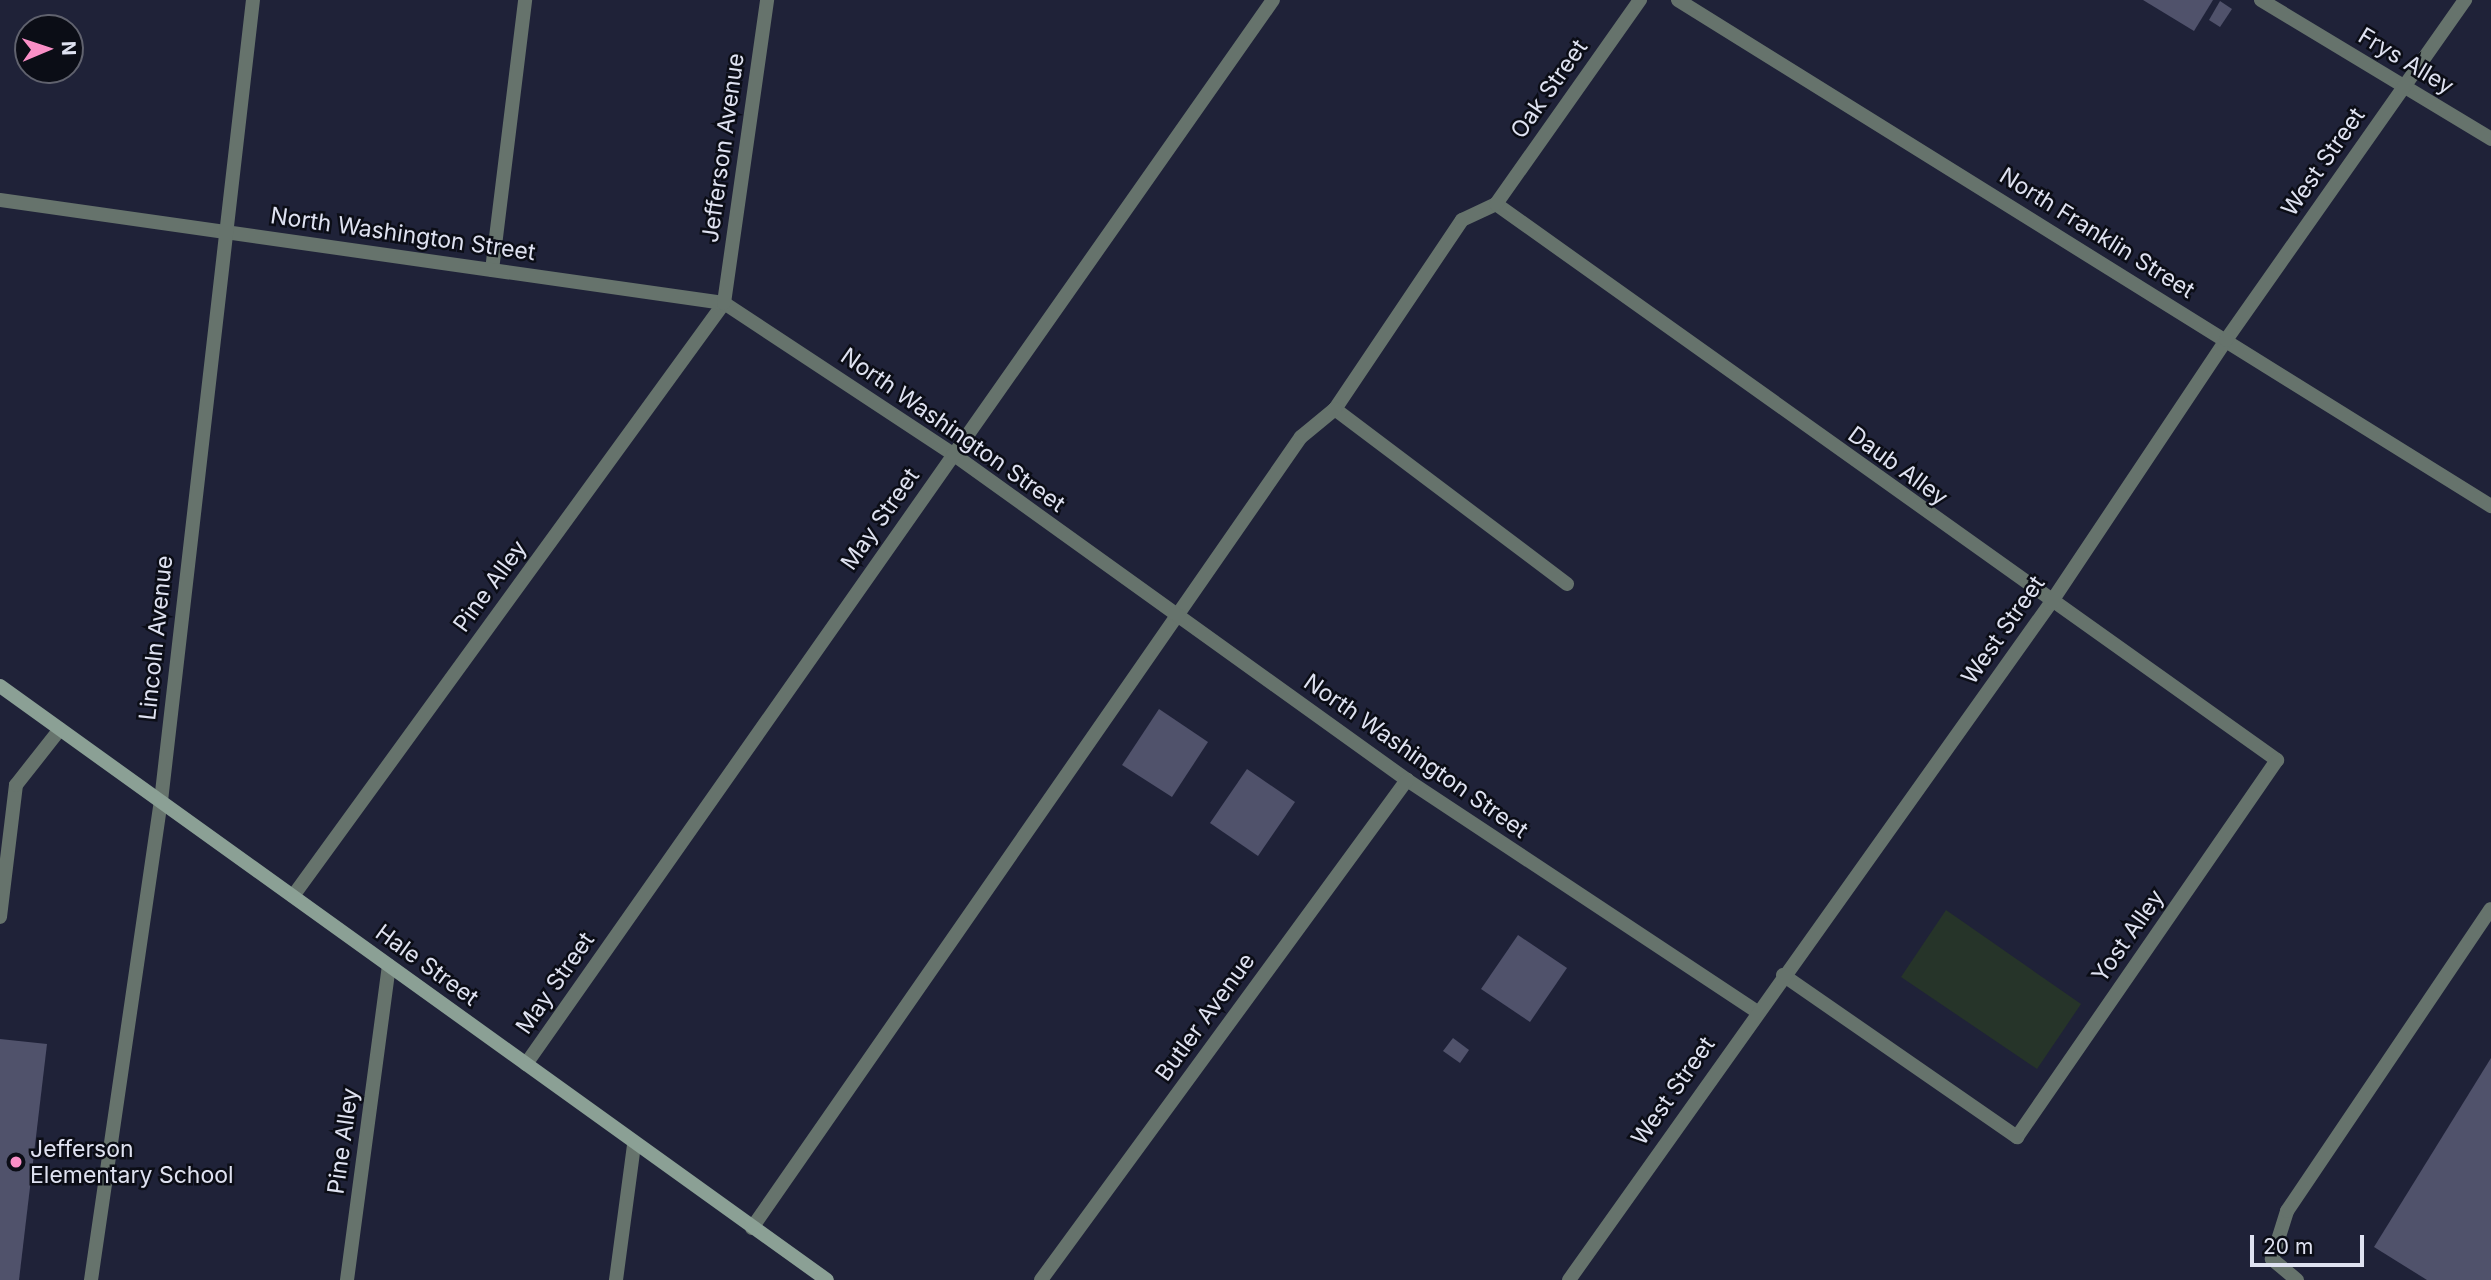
<!DOCTYPE html>
<style>
body{margin:0}
#map{position:relative;width:2491px;height:1280px;overflow:hidden;background:#1f2238;font-family:Inter,sans-serif}
div>[style]{position:absolute}
.green>*{inset:0;background:#263429}
.building>*{inset:0;background:#50526b}
.lane>*{height:14px;margin:-7px;padding:0 7px;transform-origin:7px;border-radius:7px;background:#66736c}
.street>*{height:14px;margin:-7px;padding:0 7px;transform-origin:7px;border-radius:7px;background:#66736c}
.secondary>*{height:14px;margin:-7px;padding:0 7px;transform-origin:7px;border-radius:7px;background:#8ba095}
.dots>*{width:19px;height:19px;translate:-50% -50%;box-sizing:border-box;border:4px solid #0b0d16;border-radius:50%}
span{translate:-50% -50%;white-space:nowrap;text-align:center;line-height:1.15;-webkit-text-stroke:5px #0b0d16;paint-order:stroke}
.street-label{font-size:23px;color:#dfe2f1}
.poi-label{font-size:23px;color:#dfe2f1}
.left{translate:0 -50%;text-align:left}
.north{position:absolute;left:14px;top:14px;width:70px;height:70px;box-sizing:border-box;background:#0b0d16;border:2px solid #60626e;border-radius:50%;rotate:88deg;font-size:19px;font-weight:700;line-height:28px;text-align:center;color:#dfe2f1}
.north::after{content:'';display:block;margin:auto;width:24px;height:32px;background:#fa8fc7;clip-path:polygon(50% 0,100% 100%,50% 72%,0 100%)}
.scale{position:absolute;left:2250px;top:1235px;width:114px;height:32px;box-sizing:border-box;border:4px solid #dfe2f1;border-top:0;padding-left:9px;font-size:21px;line-height:24px;white-space:nowrap;color:#dfe2f1;-webkit-text-stroke:5px #0b0d16;paint-order:stroke}
</style>
<div id="map">
<div class="green">
<i style="clip-path:polygon(1946px 910px,2081px 1004px,2037px 1069px,1901px 977px)"></i>
</div>
<div class="building">
<i style="clip-path:polygon(2143px 0,2213px 0,2194px 31px)"></i>
<i style="clip-path:polygon(2220px 1px,2232px 9px,2220px 27px,2209px 20px)"></i>
<i style="clip-path:polygon(1159px 709px,1208px 742px,1172px 797px,1122px 765px)"></i>
<i style="clip-path:polygon(1247px 769px,1295px 802px,1258px 856px,1210px 823px)"></i>
<i style="clip-path:polygon(1518px 935px,1567px 968px,1530px 1022px,1481px 989px)"></i>
<i style="clip-path:polygon(1453px 1038px,1469px 1050px,1460px 1063px,1443px 1051px)"></i>
<i style="clip-path:polygon(0 1039px,47px 1044px,19px 1280px,0 1280px)"></i>
<i style="clip-path:polygon(2491px 1058px,2491px 1280px,2427px 1280px,2374px 1247px)"></i>
</div>
<div class="lane">
<i style="left:2261px;top:0;width:269px;rotate:31.1deg"></i>
<i style="left:492px;top:270px;width:272px;rotate:-83deg"></i>
<i style="left:1567px;top:584px;width:291px;rotate:-143deg"></i>
<i style="left:1335px;top:409px;width:228px;rotate:-56.1deg"></i>
<i style="left:1462px;top:220px;width:38px;rotate:-25deg"></i>
<i style="left:1496px;top:204px;width:959px;rotate:35.45deg"></i>
<i style="left:2277px;top:760px;width:458px;rotate:124.6deg"></i>
<i style="left:293px;top:896px;width:733px;rotate:-53.99deg"></i>
<i style="left:0;top:917px;width:133px;rotate:-83.1deg"></i>
<i style="left:16px;top:785px;width:71px;rotate:-51.8deg"></i>
<i style="left:752px;top:1228px;width:963px;rotate:-55.24deg"></i>
<i style="left:1301px;top:437px;width:44px;rotate:-39.5deg"></i>
<i style="left:347px;top:1280px;width:317px;rotate:-82.4deg"></i>
<i style="left:2297px;top:1280px;width:33px;rotate:-140deg"></i>
<i style="left:2272px;top:1259px;width:50px;rotate:-72.6deg"></i>
<i style="left:2287px;top:1211px;width:364px;rotate:-56deg"></i>
</div>
<div class="street">
<i style="left:1678px;top:0;width:958px;rotate:31.9deg"></i>
<i style="left:0;top:200px;width:731px;rotate:8.1deg"></i>
<i style="left:724px;top:303px;width:274px;rotate:33.4deg"></i>
<i style="left:953px;top:454px;width:559px;rotate:35.68deg"></i>
<i style="left:1407px;top:780px;width:419px;rotate:33.5deg"></i>
<i style="left:1496px;top:204px;width:250px;rotate:-54.8deg"></i>
<i style="left:724px;top:303px;width:306px;rotate:-81.9deg"></i>
<i style="left:1783px;top:975px;width:285px;rotate:34.7deg"></i>
<i style="left:526px;top:1064px;width:1300px;rotate:-54.93deg"></i>
<i style="left:91px;top:1280px;width:484px;rotate:-81.7deg"></i>
<i style="left:161px;top:801px;width:806px;rotate:-83.45deg"></i>
<i style="left:616px;top:1280px;width:136px;rotate:-82.4deg"></i>
<i style="left:1041px;top:1280px;width:620px;rotate:-53.8deg"></i>
<i style="left:1569px;top:1280px;width:830px;rotate:-54.57deg"></i>
<i style="left:2050px;top:604px;width:317px;rotate:-56.3deg"></i>
<i style="left:2226px;top:340px;width:416px;rotate:-54.9deg"></i>
</div>
<div class="secondary">
<i style="left:0;top:686px;width:1018px;rotate:35.69deg"></i>
</div>
<div class="dots">
<i style="left:16px;top:1162px;background:#fa8fc7"></i>
</div>
<div class="street-label">
<span style="left:2406px;top:61px;rotate:31deg">Frys Alley</span>
<span style="left:1549px;top:89px;rotate:-55deg">Oak Street</span>
<span style="left:723px;top:148px;rotate:-82deg">Jefferson Avenue</span>
<span style="left:2323px;top:162px;rotate:-55deg">West Street</span>
<span style="left:2097px;top:233px;rotate:32deg">North Franklin Street</span>
<span style="left:403px;top:234px;rotate:8deg">North Washington Street</span>
<span style="left:953px;top:430px;rotate:35deg">North Washington Street</span>
<span style="left:1898px;top:466px;rotate:36deg">Daub Alley</span>
<span style="left:880px;top:519px;rotate:-55deg">May Street</span>
<span style="left:490px;top:586px;rotate:-54deg">Pine Alley</span>
<span style="left:2003px;top:630px;rotate:-55deg">West Street</span>
<span style="left:156px;top:638px;rotate:-84deg">Lincoln Avenue</span>
<span style="left:1416px;top:756px;rotate:35deg">North Washington Street</span>
<span style="left:2128px;top:936px;rotate:-55deg">Yost Alley</span>
<span style="left:427px;top:965px;rotate:36deg">Hale Street</span>
<span style="left:555px;top:983px;rotate:-55deg">May Street</span>
<span style="left:1205px;top:1017px;rotate:-54deg">Butler Avenue</span>
<span style="left:1673px;top:1091px;rotate:-55deg">West Street</span>
<span style="left:343px;top:1141px;rotate:-82deg">Pine Alley</span>
</div>
<div class="poi-label">
<span class="left" style="left:30px;top:1162px">Jefferson<br>Elementary School</span>
</div>
<div class="north">N</div>
<div class="scale">20 m</div>
</div>
